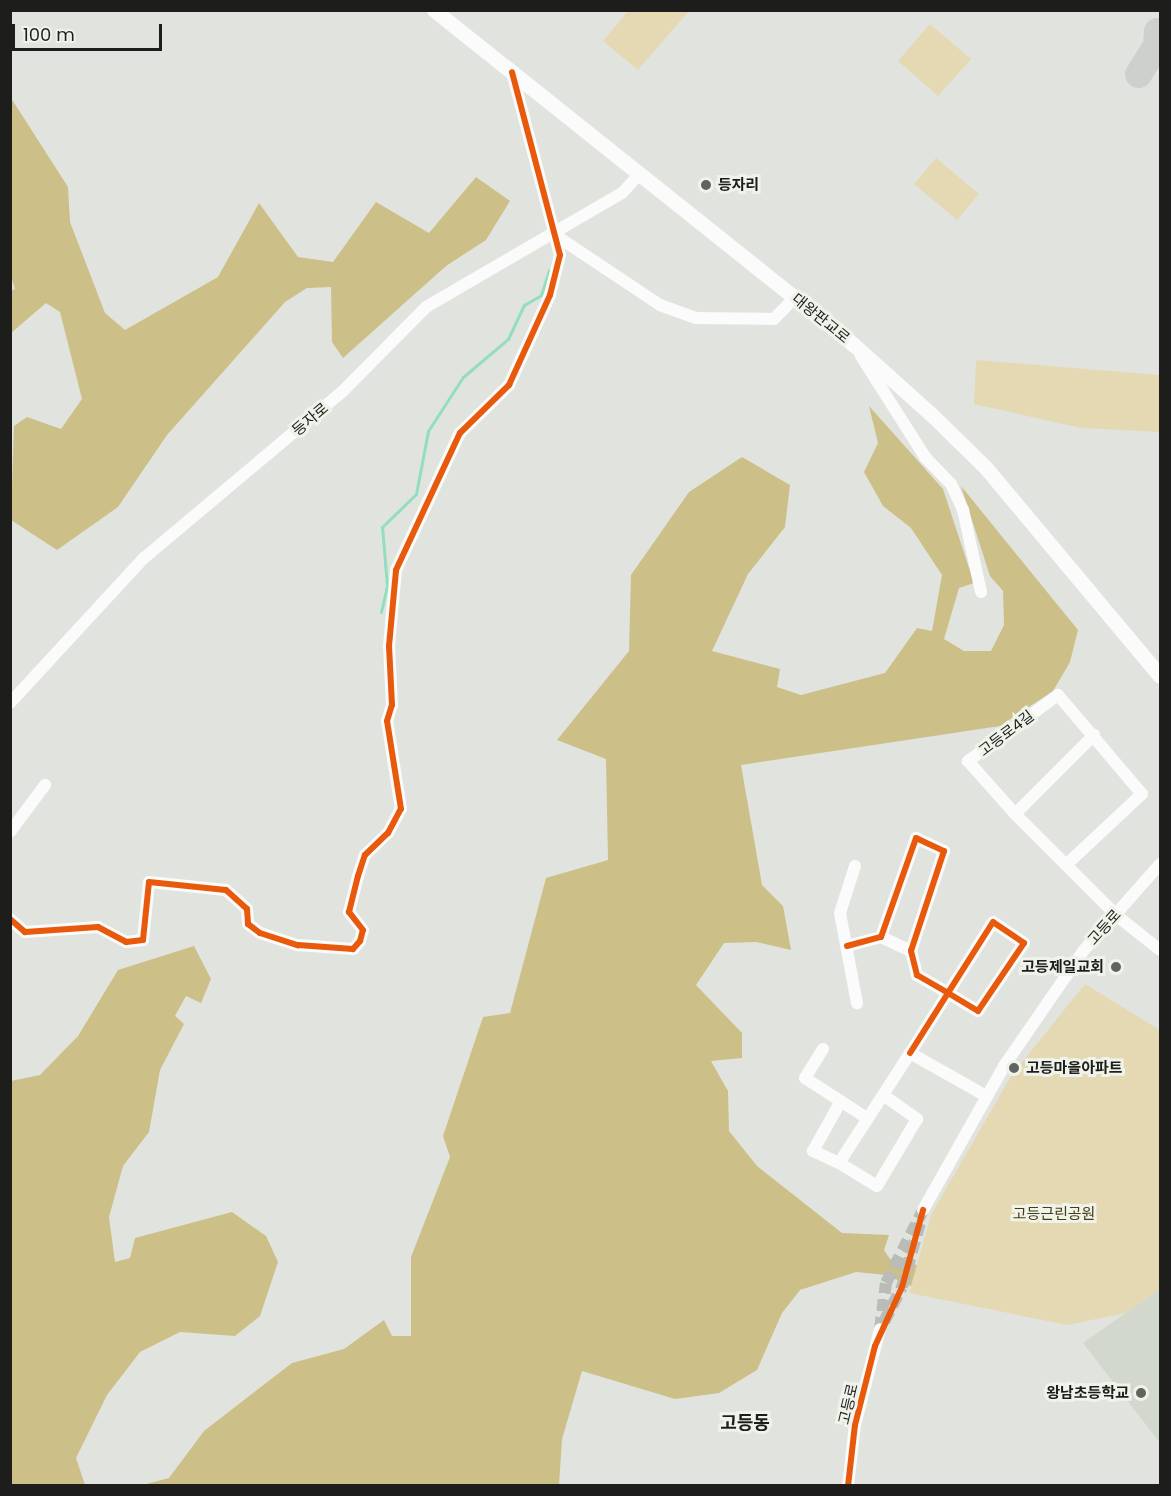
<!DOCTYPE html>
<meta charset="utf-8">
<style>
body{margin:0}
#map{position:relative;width:1171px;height:1496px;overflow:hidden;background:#e1e4de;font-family:Poppins,"Noto Sans KR",sans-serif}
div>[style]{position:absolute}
.built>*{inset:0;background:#d2d8ce}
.green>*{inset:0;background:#e4d9b3}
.forest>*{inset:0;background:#cdbf88}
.stream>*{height:3px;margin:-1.5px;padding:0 1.5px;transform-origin:1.5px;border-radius:1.5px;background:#93debe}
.taxiway>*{height:27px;margin:-13.5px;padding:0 13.5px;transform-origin:13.5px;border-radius:13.5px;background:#ced0cd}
.minor-tunnel>*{height:12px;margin-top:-6px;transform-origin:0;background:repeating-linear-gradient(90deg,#babcb7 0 12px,transparent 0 18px)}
.minor>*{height:12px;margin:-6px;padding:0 6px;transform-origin:6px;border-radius:6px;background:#fafbfa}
.major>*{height:15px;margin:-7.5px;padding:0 7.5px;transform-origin:7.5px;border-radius:7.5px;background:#fafbfa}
.cycleway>*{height:6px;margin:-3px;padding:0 3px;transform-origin:3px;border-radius:3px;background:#e8590c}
.dots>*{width:16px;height:16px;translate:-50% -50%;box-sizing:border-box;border:3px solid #eff3ea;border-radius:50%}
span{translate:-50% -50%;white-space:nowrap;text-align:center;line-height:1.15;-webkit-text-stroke:6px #eff3ea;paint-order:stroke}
.poi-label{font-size:15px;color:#1d1e1b;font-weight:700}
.left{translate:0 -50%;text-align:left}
.right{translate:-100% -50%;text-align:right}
.street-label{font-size:15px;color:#1d1e1b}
.park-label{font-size:15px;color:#483c14}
.quarter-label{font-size:18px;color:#1d1e1b;font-weight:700}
.frame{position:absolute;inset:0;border:12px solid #1d1e1b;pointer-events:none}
.scale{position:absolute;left:12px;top:24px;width:150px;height:27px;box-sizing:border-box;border:3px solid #1d1e1b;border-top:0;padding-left:8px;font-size:18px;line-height:21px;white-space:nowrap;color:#1d1e1b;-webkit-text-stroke:4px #eff3ea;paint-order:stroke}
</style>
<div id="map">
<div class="built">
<i style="clip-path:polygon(1160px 1289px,1160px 1443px,1083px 1343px)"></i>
</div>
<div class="green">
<i style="clip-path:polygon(628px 11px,628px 10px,689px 11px,638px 70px,603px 41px)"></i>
<i style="clip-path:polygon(930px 24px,971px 59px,938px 96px,898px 61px)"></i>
<i style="clip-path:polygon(936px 158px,979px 194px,957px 220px,914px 184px)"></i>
<i style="clip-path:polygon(976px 360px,1160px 375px,1160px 432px,1081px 428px,974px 404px)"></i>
<i style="clip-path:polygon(1085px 984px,1160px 1030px,1160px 1289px,1126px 1313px,1067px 1325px,909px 1293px,931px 1215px,1011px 1076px)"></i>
</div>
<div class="forest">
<i style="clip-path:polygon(11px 98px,68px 187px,70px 222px,105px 313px,125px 330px,218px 277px,259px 203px,298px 257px,333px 262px,376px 202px,429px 233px,476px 177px,510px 201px,486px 240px,446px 266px,343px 358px,332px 342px,331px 287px,307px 288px,285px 302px,167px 435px,118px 507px,57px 550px,11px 520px,14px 426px,27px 417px,61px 429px,82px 399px,60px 312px,46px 303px,11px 333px,11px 291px,15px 289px,10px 273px)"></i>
<i style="clip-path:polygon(869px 406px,943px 489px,974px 583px,959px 588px,944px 639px,964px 651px,991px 651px,1004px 625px,1003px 591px,990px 576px,961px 486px,1078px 630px,1070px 662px,1053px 691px,1000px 726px,741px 765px,762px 885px,783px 906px,791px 950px,756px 942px,724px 943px,696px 985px,742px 1033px,742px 1058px,711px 1061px,728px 1091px,729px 1131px,757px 1166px,842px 1233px,889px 1235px,884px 1250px,890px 1259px,917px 1265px,911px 1286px,886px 1275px,856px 1272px,800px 1290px,782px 1313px,757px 1370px,719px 1393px,675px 1399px,582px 1371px,562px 1439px,559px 1485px,139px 1486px,169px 1478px,204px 1431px,292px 1363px,344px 1349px,384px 1320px,392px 1336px,411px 1336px,411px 1257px,450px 1157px,443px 1136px,483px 1017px,510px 1013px,546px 878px,608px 860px,606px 759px,557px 740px,629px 651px,631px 575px,689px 492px,742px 457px,790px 485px,785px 527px,748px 574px,712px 651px,780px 669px,777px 687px,801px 695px,885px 673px,917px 628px,932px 631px,942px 575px,911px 528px,883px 506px,864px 472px,878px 443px)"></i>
<i style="clip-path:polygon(194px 946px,211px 979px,201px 1003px,186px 996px,175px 1016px,184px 1024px,160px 1070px,149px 1132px,123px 1166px,109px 1217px,115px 1262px,130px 1258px,135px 1238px,232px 1212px,266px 1236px,278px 1262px,260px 1316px,235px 1336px,180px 1332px,140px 1352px,107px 1395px,76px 1458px,85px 1485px,11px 1485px,11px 1081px,40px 1075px,78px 1036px,118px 970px)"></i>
</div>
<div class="stream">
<i style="left:381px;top:612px;width:27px;rotate:-77deg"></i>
<i style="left:387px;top:586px;width:59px;rotate:-94.8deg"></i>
<i style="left:382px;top:527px;width:47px;rotate:-44.1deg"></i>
<i style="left:416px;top:494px;width:64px;rotate:-79.2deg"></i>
<i style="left:428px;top:431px;width:64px;rotate:-57.1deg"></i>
<i style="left:463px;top:377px;width:59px;rotate:-40.2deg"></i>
<i style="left:508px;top:339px;width:38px;rotate:-65deg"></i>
<i style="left:524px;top:305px;width:20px;rotate:-30deg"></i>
<i style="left:541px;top:295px;width:26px;rotate:-72deg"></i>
</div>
<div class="taxiway">
<i style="left:1138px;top:74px;width:34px;rotate:-58deg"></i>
<i style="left:1156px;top:45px;width:14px;rotate:-86deg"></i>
</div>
<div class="minor-tunnel">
<i style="left:884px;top:1322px;width:39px;rotate:-63deg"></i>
<i style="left:902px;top:1287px;width:66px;rotate:-74.3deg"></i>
<i style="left:880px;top:1329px;width:46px;rotate:-82.6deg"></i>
<i style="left:886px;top:1283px;width:82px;rotate:-63.1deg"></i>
</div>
<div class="minor">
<i style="left:552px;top:233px;width:130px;rotate:33.7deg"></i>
<i style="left:660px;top:305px;width:38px;rotate:20deg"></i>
<i style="left:696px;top:318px;width:78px;rotate:0.7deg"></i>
<i style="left:774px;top:319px;width:30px;rotate:-46deg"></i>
<i style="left:861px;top:356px;width:120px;rotate:57.6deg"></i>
<i style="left:925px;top:457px;width:37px;rotate:46deg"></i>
<i style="left:951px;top:484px;width:29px;rotate:65deg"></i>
<i style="left:963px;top:510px;width:84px;rotate:77.6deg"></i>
<i style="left:10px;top:703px;width:197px;rotate:-47.3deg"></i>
<i style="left:144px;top:558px;width:258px;rotate:-40deg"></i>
<i style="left:342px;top:392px;width:120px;rotate:-45.3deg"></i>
<i style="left:426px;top:307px;width:227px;rotate:-30.2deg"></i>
<i style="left:622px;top:193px;width:26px;rotate:-47deg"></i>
<i style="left:1015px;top:814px;width:112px;rotate:-45deg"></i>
<i style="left:10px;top:832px;width:59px;rotate:-53.3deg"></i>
<i style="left:1066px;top:865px;width:104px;rotate:-43.1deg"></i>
<i style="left:1142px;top:794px;width:130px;rotate:-130.3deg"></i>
<i style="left:1058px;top:695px;width:112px;rotate:143.7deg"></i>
<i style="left:968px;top:761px;width:71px;rotate:48.4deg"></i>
<i style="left:1015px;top:814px;width:143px;rotate:45deg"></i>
<i style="left:1116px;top:915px;width:56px;rotate:38.5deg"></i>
<i style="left:855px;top:866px;width:49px;rotate:107.7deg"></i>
<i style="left:840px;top:913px;width:92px;rotate:79.3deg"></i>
<i style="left:10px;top:919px;width:20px;rotate:41deg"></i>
<i style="left:25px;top:932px;width:73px;rotate:-3.9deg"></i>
<i style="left:98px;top:927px;width:32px;rotate:28deg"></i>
<i style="left:126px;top:942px;width:17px;rotate:-7deg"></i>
<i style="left:143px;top:940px;width:58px;rotate:-84.1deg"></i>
<i style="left:149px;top:882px;width:77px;rotate:5.9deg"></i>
<i style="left:226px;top:890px;width:28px;rotate:42deg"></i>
<i style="left:247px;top:909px;width:15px;rotate:86deg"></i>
<i style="left:248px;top:924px;width:15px;rotate:37deg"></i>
<i style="left:260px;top:933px;width:40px;rotate:18deg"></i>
<i style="left:298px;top:945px;width:55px;rotate:4.2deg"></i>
<i style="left:353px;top:949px;width:11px;rotate:-49deg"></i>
<i style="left:360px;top:941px;width:11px;rotate:-75deg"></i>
<i style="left:363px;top:930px;width:23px;rotate:-128deg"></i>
<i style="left:349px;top:912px;width:37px;rotate:-76deg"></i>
<i style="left:358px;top:876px;width:22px;rotate:-72deg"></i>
<i style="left:365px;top:855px;width:32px;rotate:-44deg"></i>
<i style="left:388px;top:833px;width:27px;rotate:-62deg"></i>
<i style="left:401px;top:809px;width:89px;rotate:-99deg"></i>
<i style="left:387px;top:721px;width:17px;rotate:-73deg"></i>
<i style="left:392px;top:705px;width:59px;rotate:-92.9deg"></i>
<i style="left:389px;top:646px;width:76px;rotate:-84.7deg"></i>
<i style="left:396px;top:570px;width:151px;rotate:-65deg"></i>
<i style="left:460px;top:433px;width:69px;rotate:-44.4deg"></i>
<i style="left:509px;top:385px;width:99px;rotate:-65.5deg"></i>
<i style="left:550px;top:295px;width:41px;rotate:-76deg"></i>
<i style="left:560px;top:255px;width:189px;rotate:-104.7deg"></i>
<i style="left:881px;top:937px;width:33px;rotate:25deg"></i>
<i style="left:847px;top:946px;width:35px;rotate:-15deg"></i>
<i style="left:881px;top:937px;width:105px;rotate:-70.5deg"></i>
<i style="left:916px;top:838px;width:31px;rotate:25deg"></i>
<i style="left:944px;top:851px;width:105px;rotate:108.3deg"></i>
<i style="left:911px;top:951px;width:25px;rotate:76deg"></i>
<i style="left:917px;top:975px;width:36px;rotate:30deg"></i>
<i style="left:948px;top:993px;width:35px;rotate:31deg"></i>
<i style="left:978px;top:1011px;width:82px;rotate:-55.9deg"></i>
<i style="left:1024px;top:943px;width:37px;rotate:-146deg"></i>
<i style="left:993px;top:922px;width:84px;rotate:122.4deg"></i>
<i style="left:948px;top:993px;width:71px;rotate:122.3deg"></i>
<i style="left:823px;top:1049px;width:34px;rotate:122deg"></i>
<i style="left:805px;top:1078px;width:68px;rotate:33deg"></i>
<i style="left:883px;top:1095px;width:42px;rotate:35.2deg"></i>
<i style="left:917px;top:1119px;width:78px;rotate:120.8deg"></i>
<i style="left:877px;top:1186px;width:44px;rotate:-148.8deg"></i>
<i style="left:839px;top:1163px;width:81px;rotate:-57.1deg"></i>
<i style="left:883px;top:1095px;width:50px;rotate:-57.3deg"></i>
<i style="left:910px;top:1053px;width:87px;rotate:29.5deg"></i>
<i style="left:839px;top:1163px;width:29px;rotate:-155deg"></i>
<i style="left:813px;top:1151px;width:57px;rotate:-60.8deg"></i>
<i style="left:923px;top:1210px;width:165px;rotate:-60.6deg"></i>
<i style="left:1004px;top:1066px;width:141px;rotate:-55.4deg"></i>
<i style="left:1084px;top:950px;width:115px;rotate:-48.5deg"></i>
<i style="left:848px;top:1486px;width:61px;rotate:-83.5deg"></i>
<i style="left:855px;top:1425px;width:99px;rotate:-75.4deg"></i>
</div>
<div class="major">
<i style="left:434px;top:10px;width:537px;rotate:38.58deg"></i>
<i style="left:854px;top:345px;width:109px;rotate:42deg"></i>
<i style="left:935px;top:418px;width:71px;rotate:44.4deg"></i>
<i style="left:986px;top:468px;width:271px;rotate:50.1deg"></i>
</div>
<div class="cycleway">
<i style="left:10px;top:919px;width:20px;rotate:41deg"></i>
<i style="left:25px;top:932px;width:73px;rotate:-3.9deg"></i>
<i style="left:98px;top:927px;width:32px;rotate:28deg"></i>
<i style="left:126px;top:942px;width:17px;rotate:-7deg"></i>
<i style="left:143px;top:940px;width:58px;rotate:-84.1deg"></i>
<i style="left:149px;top:882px;width:77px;rotate:5.9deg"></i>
<i style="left:226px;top:890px;width:28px;rotate:42deg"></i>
<i style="left:247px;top:909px;width:15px;rotate:86deg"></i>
<i style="left:248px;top:924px;width:15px;rotate:37deg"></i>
<i style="left:260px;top:933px;width:40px;rotate:18deg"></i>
<i style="left:298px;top:945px;width:55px;rotate:4.2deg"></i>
<i style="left:353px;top:949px;width:11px;rotate:-49deg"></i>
<i style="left:360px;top:941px;width:11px;rotate:-75deg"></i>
<i style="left:363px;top:930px;width:23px;rotate:-128deg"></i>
<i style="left:349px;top:912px;width:37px;rotate:-76deg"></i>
<i style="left:358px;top:876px;width:22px;rotate:-72deg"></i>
<i style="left:365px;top:855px;width:32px;rotate:-44deg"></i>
<i style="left:388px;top:833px;width:27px;rotate:-62deg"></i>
<i style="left:401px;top:809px;width:89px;rotate:-99deg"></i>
<i style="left:387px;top:721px;width:17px;rotate:-73deg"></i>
<i style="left:392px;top:705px;width:59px;rotate:-92.9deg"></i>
<i style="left:389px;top:646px;width:76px;rotate:-84.7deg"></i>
<i style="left:396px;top:570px;width:151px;rotate:-65deg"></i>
<i style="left:460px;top:433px;width:69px;rotate:-44.4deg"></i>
<i style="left:509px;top:385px;width:99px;rotate:-65.5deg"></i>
<i style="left:550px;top:295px;width:41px;rotate:-76deg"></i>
<i style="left:560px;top:255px;width:189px;rotate:-104.7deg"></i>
<i style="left:847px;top:946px;width:35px;rotate:-15deg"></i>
<i style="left:881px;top:937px;width:105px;rotate:-70.5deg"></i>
<i style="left:916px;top:838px;width:31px;rotate:25deg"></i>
<i style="left:944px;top:851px;width:105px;rotate:108.3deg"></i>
<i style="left:911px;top:951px;width:25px;rotate:76deg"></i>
<i style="left:917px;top:975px;width:36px;rotate:30deg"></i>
<i style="left:948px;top:993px;width:35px;rotate:31deg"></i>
<i style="left:978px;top:1011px;width:82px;rotate:-55.9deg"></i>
<i style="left:1024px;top:943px;width:37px;rotate:-146deg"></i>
<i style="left:993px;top:922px;width:84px;rotate:122.4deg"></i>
<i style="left:948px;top:993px;width:71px;rotate:122.3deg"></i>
<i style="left:848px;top:1486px;width:61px;rotate:-83.5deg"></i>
<i style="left:855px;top:1425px;width:81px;rotate:-75.8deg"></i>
<i style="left:875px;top:1346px;width:65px;rotate:-65.4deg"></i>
<i style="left:902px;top:1287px;width:80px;rotate:-74.7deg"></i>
</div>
<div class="dots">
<i style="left:706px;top:185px;background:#62635f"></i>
<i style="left:1116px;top:967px;background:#62635f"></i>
<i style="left:1014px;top:1068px;background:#62635f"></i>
<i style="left:1141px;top:1393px;background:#62635f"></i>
</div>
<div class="poi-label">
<span class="left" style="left:718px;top:185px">등자리</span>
<span class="right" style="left:1104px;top:967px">고등제일교회</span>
<span class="left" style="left:1026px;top:1068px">고등마을아파트</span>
<span class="right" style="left:1129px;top:1393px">왕남초등학교</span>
</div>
<div class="street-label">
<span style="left:821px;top:318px;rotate:39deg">대왕판교로</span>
<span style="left:310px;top:419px;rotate:-40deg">등자로</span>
<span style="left:1006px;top:733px;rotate:-37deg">고등로4길</span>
<span style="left:1104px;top:927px;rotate:-48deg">고등로</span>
<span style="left:848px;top:1404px;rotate:-77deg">고등로</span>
</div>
<div class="park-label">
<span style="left:1054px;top:1214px">고등근린공원</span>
</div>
<div class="quarter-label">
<span style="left:745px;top:1423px">고등동</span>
</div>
<div class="frame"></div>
<div class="scale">100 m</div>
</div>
